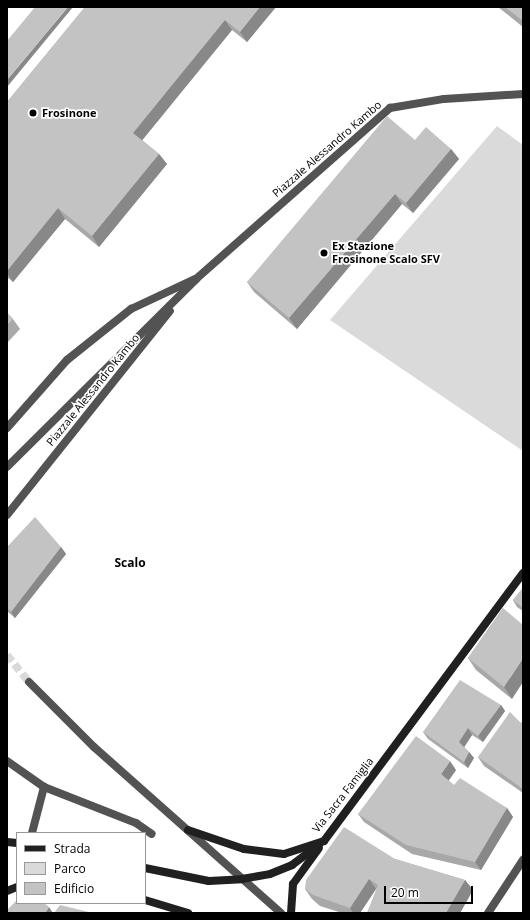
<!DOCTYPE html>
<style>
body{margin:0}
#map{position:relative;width:530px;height:920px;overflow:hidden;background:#fff;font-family:"Open Sans",sans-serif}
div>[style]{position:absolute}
.green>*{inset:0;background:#dadada}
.tertiary-tunnel>*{height:8px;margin-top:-4px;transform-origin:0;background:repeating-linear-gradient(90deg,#d9d9d9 0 8px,transparent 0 12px)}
.service>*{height:8px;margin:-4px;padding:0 4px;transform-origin:4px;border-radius:4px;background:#535353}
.minor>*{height:8px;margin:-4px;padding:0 4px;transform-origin:4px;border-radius:4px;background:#535353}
.tertiary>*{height:8px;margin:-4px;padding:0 4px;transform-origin:4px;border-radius:4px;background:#535353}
.secondary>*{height:8px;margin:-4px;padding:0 4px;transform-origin:4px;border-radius:4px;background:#202020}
.wall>*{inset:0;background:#a8a8a8}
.shaded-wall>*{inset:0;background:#888}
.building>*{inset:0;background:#c3c3c3}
.dots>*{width:11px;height:11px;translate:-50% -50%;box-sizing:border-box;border:2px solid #fff;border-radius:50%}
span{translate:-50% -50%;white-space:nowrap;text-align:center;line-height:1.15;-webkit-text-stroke:3.5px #fff;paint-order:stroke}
.poi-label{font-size:11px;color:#000;font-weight:700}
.left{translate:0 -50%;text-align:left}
.street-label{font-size:11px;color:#000}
.neighbourhood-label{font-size:12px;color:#000;font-weight:700}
.frame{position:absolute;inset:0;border:8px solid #000;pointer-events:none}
.legend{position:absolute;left:16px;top:832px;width:130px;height:72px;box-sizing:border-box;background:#fff;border:1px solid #999;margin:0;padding:5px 7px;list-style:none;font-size:12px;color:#000}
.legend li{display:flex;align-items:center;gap:8px;height:20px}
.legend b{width:20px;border:1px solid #999}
.scale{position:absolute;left:384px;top:886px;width:89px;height:18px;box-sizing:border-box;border:2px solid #000;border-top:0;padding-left:5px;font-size:12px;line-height:14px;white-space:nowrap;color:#000;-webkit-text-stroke:3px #fff;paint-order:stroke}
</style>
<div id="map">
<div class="green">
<i style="clip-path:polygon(497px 126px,523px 145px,523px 451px,330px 320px)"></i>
</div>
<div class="tertiary-tunnel">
<i style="left:7px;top:655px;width:35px;rotate:51deg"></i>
</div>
<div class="service">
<i style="left:7px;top:428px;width:91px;rotate:-48.6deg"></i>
<i style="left:67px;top:360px;width:82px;rotate:-38.6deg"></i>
<i style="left:131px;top:309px;width:71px;rotate:-25.1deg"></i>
<i style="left:7px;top:761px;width:45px;rotate:35.1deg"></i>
<i style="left:32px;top:833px;width:48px;rotate:-75.4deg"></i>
<i style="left:44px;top:787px;width:99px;rotate:21.4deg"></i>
<i style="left:136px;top:823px;width:19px;rotate:35deg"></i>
</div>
<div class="minor">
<i style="left:7px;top:467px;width:267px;rotate:-44.8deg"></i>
<i style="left:196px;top:279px;width:259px;rotate:-41.4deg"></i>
<i style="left:390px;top:108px;width:55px;rotate:-9.5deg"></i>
<i style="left:444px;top:99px;width:79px;rotate:-3.6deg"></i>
<i style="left:7px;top:515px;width:261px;rotate:-51.4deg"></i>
<i style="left:488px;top:913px;width:64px;rotate:-56.6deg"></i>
</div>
<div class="tertiary">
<i style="left:29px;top:682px;width:92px;rotate:45deg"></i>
<i style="left:94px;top:747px;width:250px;rotate:41.6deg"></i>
</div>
<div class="secondary">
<i style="left:188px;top:830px;width:59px;rotate:18.7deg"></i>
<i style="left:244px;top:849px;width:40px;rotate:7.1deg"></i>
<i style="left:284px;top:854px;width:42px;rotate:-18deg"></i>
<i style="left:324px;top:841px;width:334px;rotate:-53.4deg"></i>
<i style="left:7px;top:842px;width:10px;rotate:6deg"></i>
<i style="left:145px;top:868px;width:65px;rotate:11.5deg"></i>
<i style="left:209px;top:881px;width:33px;rotate:-3deg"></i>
<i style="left:242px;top:879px;width:28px;rotate:-10deg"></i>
<i style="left:270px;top:874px;width:24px;rotate:-22deg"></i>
<i style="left:292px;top:865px;width:34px;rotate:-37deg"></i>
<i style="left:7px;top:891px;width:11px;rotate:-22deg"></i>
<i style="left:145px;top:900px;width:45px;rotate:16.8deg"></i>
<i style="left:291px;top:913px;width:29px;rotate:-86deg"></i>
<i style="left:293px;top:884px;width:44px;rotate:-54.2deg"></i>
</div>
<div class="wall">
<i style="clip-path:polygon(85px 7px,276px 7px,247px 42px,232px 30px,142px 140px,159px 154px,167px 164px,99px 247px,65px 219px,13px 282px,7px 277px,7px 102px)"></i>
<i style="clip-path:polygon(498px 7px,523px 7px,523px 27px)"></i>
<i style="clip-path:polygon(415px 140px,451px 149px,459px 159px,413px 213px,402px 204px,297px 329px,254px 292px,247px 282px)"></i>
<i style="clip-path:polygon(7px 313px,13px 319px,20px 329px,7px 343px)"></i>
<i style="clip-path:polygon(7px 547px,61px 547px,66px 554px,15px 618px,7px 611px)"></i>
<i style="clip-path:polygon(523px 588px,523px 611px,517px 607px,513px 600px)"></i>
<i style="clip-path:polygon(503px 608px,512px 699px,476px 670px,468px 658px)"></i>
<i style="clip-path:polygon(501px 705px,505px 711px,483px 742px,472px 735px,464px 747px,469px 752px,474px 758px,468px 768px,428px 739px,423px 732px)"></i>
<i style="clip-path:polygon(523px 721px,523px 793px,484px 766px,478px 757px,521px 723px)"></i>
<i style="clip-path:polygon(456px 770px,448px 781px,454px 785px,507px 808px,513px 817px,481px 870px,412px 854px,364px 822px,358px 814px)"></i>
<i style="clip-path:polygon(395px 859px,465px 880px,473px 890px,460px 913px,367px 913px,377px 889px,376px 889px,360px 913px,342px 913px,320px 906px,312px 899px,305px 889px)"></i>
</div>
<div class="shaded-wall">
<i style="clip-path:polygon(68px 7px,73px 7px,7px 87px,7px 80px)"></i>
<i style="clip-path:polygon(260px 7px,276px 7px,247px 42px,240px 32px)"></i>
<i style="clip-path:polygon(225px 20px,232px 30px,140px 143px,133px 133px)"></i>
<i style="clip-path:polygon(451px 149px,459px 159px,413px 213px,406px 203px)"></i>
<i style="clip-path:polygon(159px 154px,167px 164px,99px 247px,92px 236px)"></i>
<i style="clip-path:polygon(395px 194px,402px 204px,297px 329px,289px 318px)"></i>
<i style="clip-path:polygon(58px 208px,65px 219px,13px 282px,7px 273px,7px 271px)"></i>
<i style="clip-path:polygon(61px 547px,66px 554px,15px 618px,11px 612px)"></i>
<i style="clip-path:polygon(523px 658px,523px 682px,512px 699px,504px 687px)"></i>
<i style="clip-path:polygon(501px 705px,505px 711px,483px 742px,478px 736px)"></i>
<i style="clip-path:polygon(468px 728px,472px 735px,463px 749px,459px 742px)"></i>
<i style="clip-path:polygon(469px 752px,474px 758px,468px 768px,464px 762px)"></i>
<i style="clip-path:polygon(450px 761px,456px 770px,447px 783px,441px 774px)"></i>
<i style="clip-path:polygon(507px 808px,513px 817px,481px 870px,475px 862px)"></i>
<i style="clip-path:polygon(369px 879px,376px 889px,360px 913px,353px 913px,350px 908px)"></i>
<i style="clip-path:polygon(465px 880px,473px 890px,460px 913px,446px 913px)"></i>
<i style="clip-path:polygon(49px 907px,53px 913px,45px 913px)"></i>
</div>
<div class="building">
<i style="clip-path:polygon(35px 7px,68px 7px,7px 80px,7px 41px)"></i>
<i style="clip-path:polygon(85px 7px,260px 7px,240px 32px,225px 20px,133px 133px,159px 154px,92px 236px,58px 208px,7px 271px,7px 102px)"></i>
<i style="clip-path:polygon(505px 7px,523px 7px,523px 21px)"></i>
<i style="clip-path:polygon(387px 116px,415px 140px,426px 127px,451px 149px,406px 203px,395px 194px,289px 318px,247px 282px)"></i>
<i style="clip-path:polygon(7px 313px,13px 319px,7px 325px)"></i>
<i style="clip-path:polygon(35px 517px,61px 547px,11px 612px,7px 608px,7px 547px)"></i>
<i style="clip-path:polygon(523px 588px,523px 608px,513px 600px)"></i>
<i style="clip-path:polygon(503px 608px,523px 625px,523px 658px,504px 687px,468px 658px)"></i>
<i style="clip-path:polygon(460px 680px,501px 705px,478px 736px,468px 728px,459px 742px,469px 752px,464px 762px,423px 732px)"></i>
<i style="clip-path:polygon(510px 712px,521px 723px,523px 721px,523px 789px,478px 757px)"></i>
<i style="clip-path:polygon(416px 736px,450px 761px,441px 774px,454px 785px,460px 778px,507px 808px,475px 862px,406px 845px,358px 814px)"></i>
<i style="clip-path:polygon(344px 827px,395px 859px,465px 880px,446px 913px,367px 913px,378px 885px,369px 879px,350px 908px,313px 895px,305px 889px,306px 880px)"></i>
<i style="clip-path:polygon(17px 900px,17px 903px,44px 903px,49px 907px,45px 913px,7px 913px,7px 910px)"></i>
<i style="clip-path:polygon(60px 905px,93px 913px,54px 913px)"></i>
</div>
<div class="dots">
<i style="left:33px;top:113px;background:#000"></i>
<i style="left:324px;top:253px;background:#000"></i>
</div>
<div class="poi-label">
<span class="left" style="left:42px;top:113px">Frosinone</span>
<span class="left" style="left:332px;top:253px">Ex Stazione<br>Frosinone Scalo SFV</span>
</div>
<div class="street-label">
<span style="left:327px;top:149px;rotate:-41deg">Piazzale Alessandro Kambo</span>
<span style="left:93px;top:390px;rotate:-51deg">Piazzale Alessandro Kambo</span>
<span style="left:343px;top:795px;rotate:-52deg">Via Sacra Famiglia</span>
</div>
<div class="neighbourhood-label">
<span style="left:130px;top:563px">Scalo</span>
</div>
<div class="frame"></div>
<ul class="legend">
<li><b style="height:5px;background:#202020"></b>Strada</li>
<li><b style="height:11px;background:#dadada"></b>Parco</li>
<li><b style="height:11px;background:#c3c3c3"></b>Edificio</li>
</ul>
<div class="scale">20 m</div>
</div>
